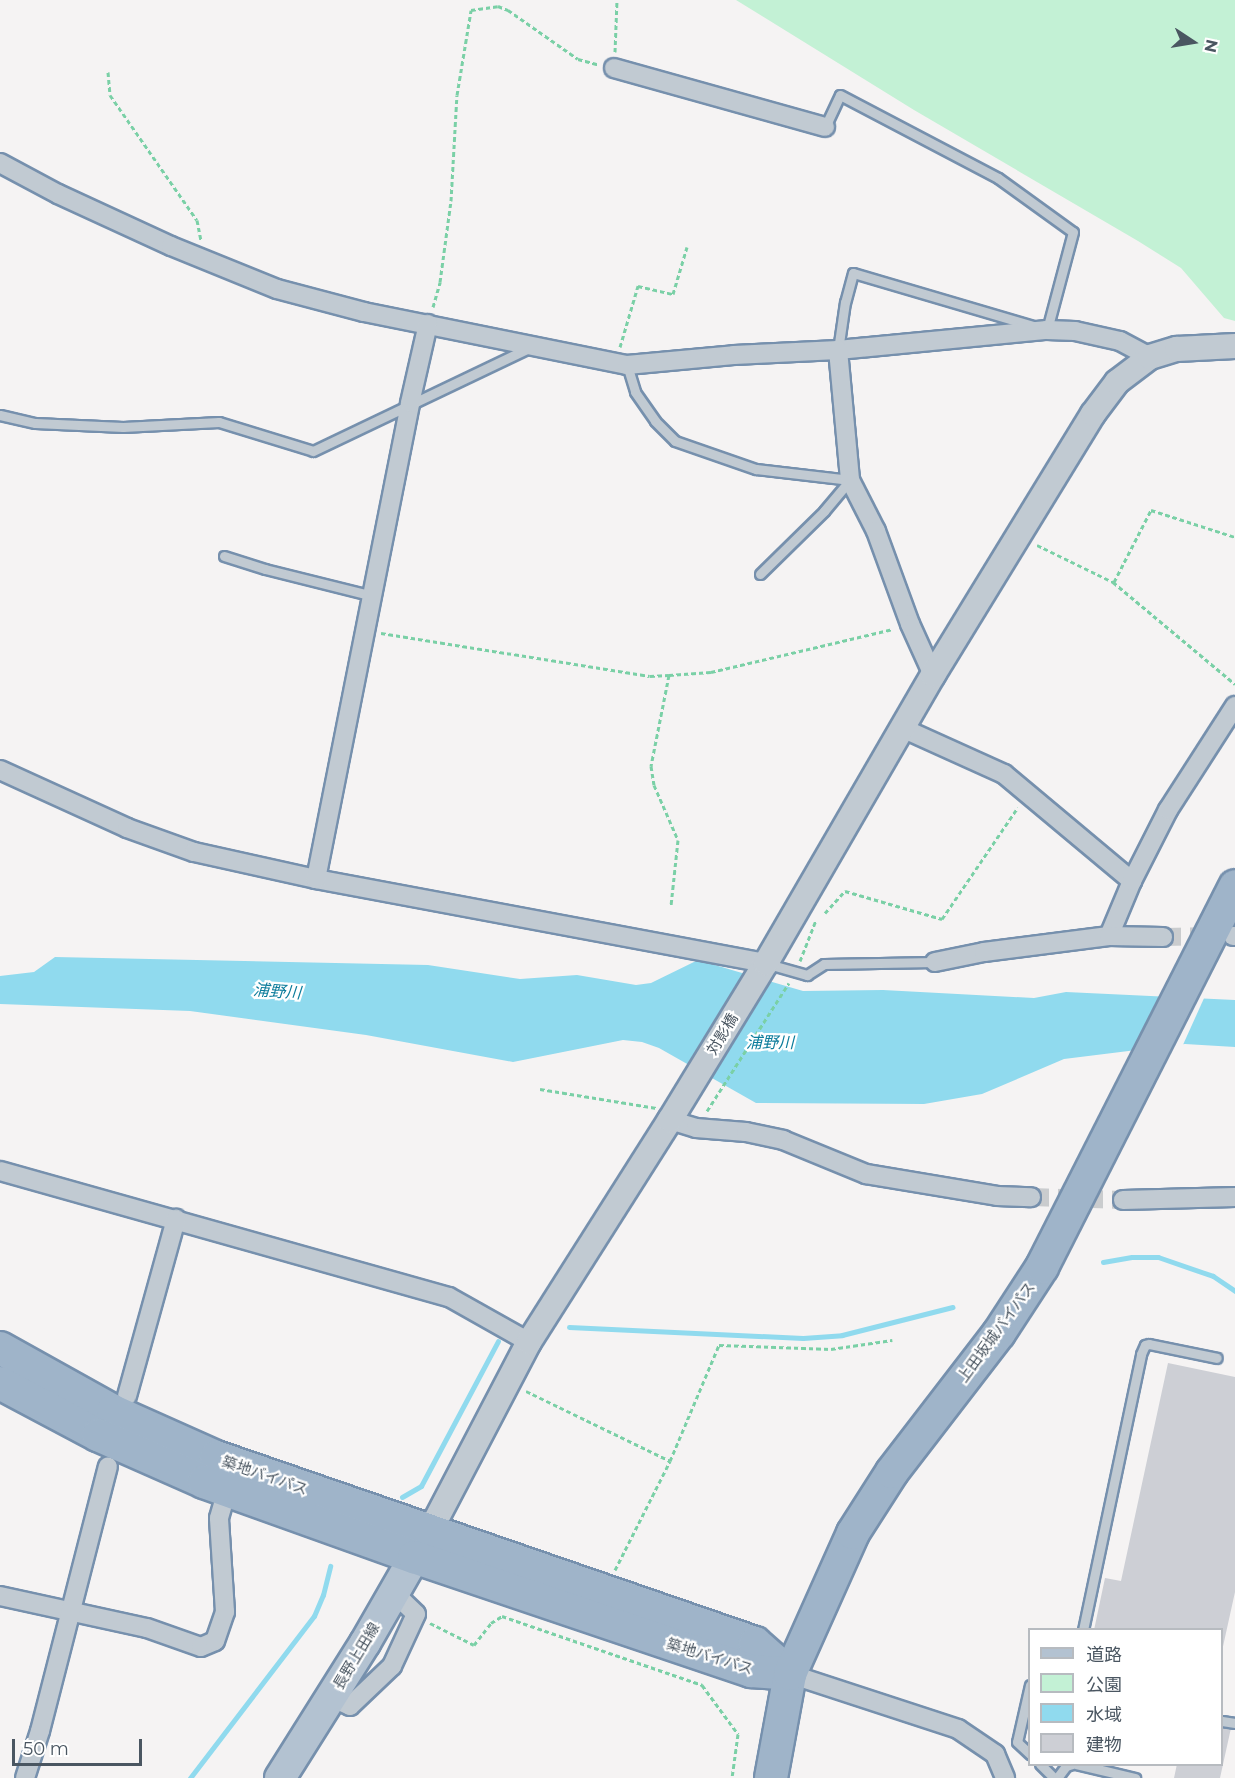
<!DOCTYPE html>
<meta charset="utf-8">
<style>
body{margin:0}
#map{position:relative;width:1235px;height:1778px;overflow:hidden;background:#f5f3f3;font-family:Montserrat,"Noto Sans JP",sans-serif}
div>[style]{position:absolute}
.green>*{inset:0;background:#c3f1d5}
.water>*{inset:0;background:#90daee}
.pier>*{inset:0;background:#f5f3f3}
.stream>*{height:5px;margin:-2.5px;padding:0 2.5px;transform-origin:2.5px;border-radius:2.5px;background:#90daee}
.building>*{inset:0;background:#cdcfd5}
.minor-tunnel>*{height:18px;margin-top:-9px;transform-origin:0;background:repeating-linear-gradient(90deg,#caccce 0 18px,transparent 0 27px)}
.path>*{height:3px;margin-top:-1.5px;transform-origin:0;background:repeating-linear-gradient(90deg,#7ad0a6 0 4.5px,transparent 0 7.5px)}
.roads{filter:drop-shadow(2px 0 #7690ad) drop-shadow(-2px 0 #7690ad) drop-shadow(0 2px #7690ad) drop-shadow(0 -2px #7690ad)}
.service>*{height:9px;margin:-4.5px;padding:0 4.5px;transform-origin:4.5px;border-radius:4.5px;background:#c1cad2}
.minor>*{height:18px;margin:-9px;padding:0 9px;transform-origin:9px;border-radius:9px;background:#c1cad2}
.tertiary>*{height:24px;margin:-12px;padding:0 12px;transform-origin:12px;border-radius:12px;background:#c1cad2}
.primary>*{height:30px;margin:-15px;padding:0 15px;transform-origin:15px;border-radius:15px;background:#b3c2d1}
.trunk>*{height:32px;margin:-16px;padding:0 16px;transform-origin:16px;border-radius:16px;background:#9fb4c9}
span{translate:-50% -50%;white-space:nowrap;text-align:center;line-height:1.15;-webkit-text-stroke:4.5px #fff;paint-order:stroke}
.street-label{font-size:15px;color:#4a5661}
.water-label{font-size:16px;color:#0c7c9b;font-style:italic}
.legend{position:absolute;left:1028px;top:1628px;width:195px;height:138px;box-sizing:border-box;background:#fff;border:2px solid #b7bbc0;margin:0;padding:8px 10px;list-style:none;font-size:18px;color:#4a5661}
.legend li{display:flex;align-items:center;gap:12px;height:30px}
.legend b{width:30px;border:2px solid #b7bbc0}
.north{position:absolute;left:1163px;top:12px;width:60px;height:60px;-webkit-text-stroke:4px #fff;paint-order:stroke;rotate:102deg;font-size:16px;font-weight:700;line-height:24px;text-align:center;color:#4a5661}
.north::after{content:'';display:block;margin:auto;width:21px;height:27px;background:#4a5661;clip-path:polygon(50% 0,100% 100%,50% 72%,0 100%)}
.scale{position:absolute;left:12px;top:1739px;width:130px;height:27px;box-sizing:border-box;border:3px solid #4a5661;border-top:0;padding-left:8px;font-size:18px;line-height:21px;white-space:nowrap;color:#4a5661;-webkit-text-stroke:4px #fff;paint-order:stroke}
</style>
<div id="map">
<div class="green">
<i style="clip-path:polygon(736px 0,1235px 0,1235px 321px,1224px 318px,1181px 268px,1138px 241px,914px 110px)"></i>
</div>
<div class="water">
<i style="clip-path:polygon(55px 957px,428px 965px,520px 979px,577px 975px,636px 985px,651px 983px,698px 960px,803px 991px,883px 990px,1034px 998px,1066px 992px,1235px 1000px,1235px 1047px,1185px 1044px,1064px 1059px,982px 1094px,924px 1104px,756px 1103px,659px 1048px,642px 1042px,623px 1040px,513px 1062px,366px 1035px,190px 1011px,0 1004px,0 976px,34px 972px)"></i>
</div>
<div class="pier">
<i style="clip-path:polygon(1166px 994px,1205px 996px,1182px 1047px,1136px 1053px)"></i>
</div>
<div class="stream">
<i style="left:1103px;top:1262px;width:29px;rotate:-10deg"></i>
<i style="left:1132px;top:1257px;width:26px"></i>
<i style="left:1158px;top:1257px;width:58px;rotate:19.1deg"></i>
<i style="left:1213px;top:1276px;width:27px;rotate:34deg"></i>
<i style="left:569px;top:1327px;width:234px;rotate:2.7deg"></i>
<i style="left:803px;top:1338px;width:39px;rotate:-4deg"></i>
<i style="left:842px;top:1335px;width:114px;rotate:-14.2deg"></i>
<i style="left:402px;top:1497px;width:22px;rotate:-30deg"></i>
<i style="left:421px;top:1486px;width:164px;rotate:-62deg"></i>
<i style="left:190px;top:1778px;width:204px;rotate:-52.6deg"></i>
<i style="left:314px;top:1616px;width:23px;rotate:-67deg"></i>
<i style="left:323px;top:1595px;width:30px;rotate:-76deg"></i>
</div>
<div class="building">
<i style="clip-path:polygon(1168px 1363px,1235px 1377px,1235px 1592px,1222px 1651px,1222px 1630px,1094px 1630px,1105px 1578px,1121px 1581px)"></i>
<i style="clip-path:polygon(1222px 1726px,1231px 1728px,1220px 1778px,1174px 1778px,1177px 1764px,1222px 1764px)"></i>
</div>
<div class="minor-tunnel">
<i style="left:1163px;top:937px;width:52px;rotate:-1.1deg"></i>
<i style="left:1031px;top:1197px;width:92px;rotate:1.9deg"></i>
</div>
<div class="path">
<i style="left:615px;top:52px;width:52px;rotate:-87.8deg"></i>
<i style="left:108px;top:72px;width:23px;rotate:85deg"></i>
<i style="left:110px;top:95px;width:152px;rotate:55.2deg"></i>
<i style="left:197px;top:220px;width:21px;rotate:79deg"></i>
<i style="left:433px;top:307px;width:26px;rotate:-74deg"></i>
<i style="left:440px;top:282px;width:82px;rotate:-82.3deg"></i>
<i style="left:451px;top:201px;width:106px;rotate:-86.8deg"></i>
<i style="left:457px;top:95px;width:86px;rotate:-80.6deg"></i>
<i style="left:471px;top:10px;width:27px;rotate:-8deg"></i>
<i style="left:498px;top:6px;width:11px;rotate:22deg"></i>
<i style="left:508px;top:10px;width:85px;rotate:35deg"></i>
<i style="left:578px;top:59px;width:20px;rotate:15deg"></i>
<i style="left:620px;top:347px;width:64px;rotate:-73.6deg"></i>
<i style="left:638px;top:286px;width:36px;rotate:13deg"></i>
<i style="left:673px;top:294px;width:49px;rotate:-73.4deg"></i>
<i style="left:1037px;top:545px;width:85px;rotate:26deg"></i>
<i style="left:1113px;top:582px;width:159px;rotate:39.9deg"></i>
<i style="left:1114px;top:582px;width:81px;rotate:-62.8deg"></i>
<i style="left:1151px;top:510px;width:88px;rotate:17.8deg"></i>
<i style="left:381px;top:633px;width:272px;rotate:9.1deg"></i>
<i style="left:650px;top:676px;width:19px;rotate:-3deg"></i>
<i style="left:669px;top:675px;width:42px;rotate:-4.1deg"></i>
<i style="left:711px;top:672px;width:187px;rotate:-13.3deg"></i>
<i style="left:669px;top:675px;width:93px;rotate:101.2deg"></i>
<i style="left:651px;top:766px;width:19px;rotate:81deg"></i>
<i style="left:654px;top:785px;width:60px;rotate:66.4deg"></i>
<i style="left:678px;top:840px;width:66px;rotate:96.1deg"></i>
<i style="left:825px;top:913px;width:30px;rotate:-48deg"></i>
<i style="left:845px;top:891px;width:101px;rotate:16.1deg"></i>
<i style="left:942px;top:919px;width:135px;rotate:-55.8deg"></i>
<i style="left:800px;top:961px;width:44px;rotate:-68.7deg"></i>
<i style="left:540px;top:1089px;width:118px;rotate:9.3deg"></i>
<i style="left:707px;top:1111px;width:152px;rotate:-57.4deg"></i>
<i style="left:526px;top:1391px;width:160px;rotate:25.9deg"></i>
<i style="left:615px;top:1570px;width:122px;rotate:-63.2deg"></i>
<i style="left:670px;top:1461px;width:126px;rotate:-67.1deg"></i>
<i style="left:719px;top:1345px;width:112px;rotate:2deg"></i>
<i style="left:831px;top:1349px;width:62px;rotate:-8.4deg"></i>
<i style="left:430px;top:1623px;width:49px;rotate:26.6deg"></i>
<i style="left:474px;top:1645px;width:28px;rotate:-52deg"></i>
<i style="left:491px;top:1623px;width:13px;rotate:-32deg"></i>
<i style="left:502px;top:1616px;width:212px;rotate:19deg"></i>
<i style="left:702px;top:1685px;width:61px;rotate:53.7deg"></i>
<i style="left:738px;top:1734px;width:44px;rotate:97.8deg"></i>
</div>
<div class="roads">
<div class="service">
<i style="left:825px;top:127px;width:35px;rotate:-65deg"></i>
<i style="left:840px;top:95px;width:178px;rotate:27.7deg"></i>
<i style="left:998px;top:178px;width:92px;rotate:35.8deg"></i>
<i style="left:1073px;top:232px;width:101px;rotate:104.9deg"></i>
<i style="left:1047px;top:330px;width:202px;rotate:-163.6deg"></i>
<i style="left:853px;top:273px;width:30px;rotate:105deg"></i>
<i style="left:845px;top:302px;width:49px;rotate:98.3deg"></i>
<i style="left:627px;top:365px;width:28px;rotate:73deg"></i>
<i style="left:635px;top:392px;width:35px;rotate:55deg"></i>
<i style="left:655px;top:421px;width:28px;rotate:45deg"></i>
<i style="left:675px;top:441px;width:86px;rotate:19.1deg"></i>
<i style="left:756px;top:469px;width:95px;rotate:6.7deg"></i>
<i style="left:0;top:415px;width:36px;rotate:13deg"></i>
<i style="left:35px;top:423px;width:88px;rotate:2.6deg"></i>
<i style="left:123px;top:427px;width:96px;rotate:-3deg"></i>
<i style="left:219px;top:422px;width:98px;rotate:17.1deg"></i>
<i style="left:313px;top:451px;width:239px;rotate:-25.5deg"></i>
<i style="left:224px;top:556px;width:43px;rotate:17.6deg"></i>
<i style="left:265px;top:569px;width:111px;rotate:14deg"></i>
<i style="left:760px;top:574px;width:90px;rotate:-44.5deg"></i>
<i style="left:824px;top:511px;width:40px;rotate:-50deg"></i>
<i style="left:768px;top:964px;width:41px;rotate:15.8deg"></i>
<i style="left:807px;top:975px;width:20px;rotate:-33deg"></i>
<i style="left:824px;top:964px;width:111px;rotate:-1deg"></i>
<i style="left:1083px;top:1630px;width:282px;rotate:-78.1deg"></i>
<i style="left:1141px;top:1354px;width:10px;rotate:-66deg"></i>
<i style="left:1145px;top:1345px;width:4px;rotate:-14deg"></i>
<i style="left:1149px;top:1344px;width:69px;rotate:11.6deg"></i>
<i style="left:1030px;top:1685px;width:58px;rotate:102.8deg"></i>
<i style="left:1017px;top:1742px;width:18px;rotate:43deg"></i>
<i style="left:1222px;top:1721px;width:13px;rotate:9deg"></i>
<i style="left:1040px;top:1764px;width:20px;rotate:45deg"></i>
<i style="left:1076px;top:1764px;width:61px;rotate:13.3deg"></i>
<i style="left:1057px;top:1778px;width:15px;rotate:-53deg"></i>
<i style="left:1066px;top:1766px;width:6px;rotate:-18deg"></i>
</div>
<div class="minor">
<i style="left:614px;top:68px;width:219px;rotate:15.6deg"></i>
<i style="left:0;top:163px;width:66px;rotate:28.1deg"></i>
<i style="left:58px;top:194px;width:124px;rotate:24.7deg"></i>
<i style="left:171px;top:246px;width:114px;rotate:22.1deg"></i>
<i style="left:277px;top:289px;width:90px;rotate:14.8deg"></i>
<i style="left:364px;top:312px;width:268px;rotate:11.4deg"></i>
<i style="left:627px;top:365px;width:107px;rotate:-5.3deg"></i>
<i style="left:734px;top:355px;width:104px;rotate:-2.8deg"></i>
<i style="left:838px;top:350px;width:210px;rotate:-5.5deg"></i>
<i style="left:1047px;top:330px;width:28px;rotate:2deg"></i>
<i style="left:1075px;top:331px;width:46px;rotate:12.5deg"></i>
<i style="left:1120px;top:341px;width:34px;rotate:28deg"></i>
<i style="left:838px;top:350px;width:131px;rotate:84.7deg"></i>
<i style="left:850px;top:480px;width:57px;rotate:63deg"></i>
<i style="left:876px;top:531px;width:99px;rotate:69.9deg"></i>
<i style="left:910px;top:624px;width:56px;rotate:65.7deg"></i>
<i style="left:902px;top:728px;width:112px;rotate:24.3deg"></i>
<i style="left:1004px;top:774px;width:167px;rotate:39.9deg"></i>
<i style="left:0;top:770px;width:140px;rotate:24.5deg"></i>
<i style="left:127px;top:828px;width:71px;rotate:19.7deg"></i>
<i style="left:194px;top:852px;width:125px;rotate:12.5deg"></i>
<i style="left:316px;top:879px;width:458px;rotate:10.6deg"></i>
<i style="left:316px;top:879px;width:485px;rotate:-78.8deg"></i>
<i style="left:410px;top:403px;width:81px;rotate:-77.2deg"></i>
<i style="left:1109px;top:936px;width:60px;rotate:-67.3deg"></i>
<i style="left:1132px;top:881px;width:80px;rotate:-63.1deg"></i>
<i style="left:1168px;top:810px;width:124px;rotate:-57.2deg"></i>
<i style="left:1233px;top:936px;width:2px"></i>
<i style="left:935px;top:962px;width:50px;rotate:-11.5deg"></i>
<i style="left:984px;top:952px;width:126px;rotate:-7.3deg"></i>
<i style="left:1109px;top:936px;width:54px;rotate:1.1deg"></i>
<i style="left:670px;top:1120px;width:27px;rotate:17deg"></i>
<i style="left:696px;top:1128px;width:50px;rotate:4.6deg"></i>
<i style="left:746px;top:1132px;width:38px;rotate:12deg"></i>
<i style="left:783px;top:1140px;width:90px;rotate:22.3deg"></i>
<i style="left:866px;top:1174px;width:133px;rotate:9.5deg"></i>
<i style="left:997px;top:1196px;width:34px;rotate:2deg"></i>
<i style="left:0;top:1171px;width:466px;rotate:15.7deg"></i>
<i style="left:449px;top:1297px;width:92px;rotate:29.4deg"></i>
<i style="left:1123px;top:1200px;width:112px;rotate:-1.5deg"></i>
<i style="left:127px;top:1396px;width:184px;rotate:-74.5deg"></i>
<i style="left:0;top:1596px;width:150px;rotate:12.3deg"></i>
<i style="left:147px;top:1628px;width:57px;rotate:19.4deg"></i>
<i style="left:201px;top:1647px;width:15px;rotate:-23deg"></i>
<i style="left:215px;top:1641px;width:31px;rotate:-71deg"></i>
<i style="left:225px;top:1612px;width:94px;rotate:-93.7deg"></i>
<i style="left:219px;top:1518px;width:29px;rotate:-74deg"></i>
<i style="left:790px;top:1674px;width:177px;rotate:18.1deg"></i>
<i style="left:958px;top:1729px;width:45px;rotate:34deg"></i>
<i style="left:995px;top:1754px;width:26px;rotate:67deg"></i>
<i style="left:331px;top:1697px;width:21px;rotate:25deg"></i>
<i style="left:350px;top:1706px;width:58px;rotate:-43.6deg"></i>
<i style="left:392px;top:1666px;width:57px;rotate:-65.2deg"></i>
<i style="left:416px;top:1614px;width:30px;rotate:-136deg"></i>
<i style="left:25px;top:1778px;width:49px;rotate:-72.3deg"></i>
<i style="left:40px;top:1731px;width:273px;rotate:-75.6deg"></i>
</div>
<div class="tertiary">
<i style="left:429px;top:1533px;width:216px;rotate:-62.4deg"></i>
<i style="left:529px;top:1342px;width:263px;rotate:-57.6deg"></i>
<i style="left:670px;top:1120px;width:184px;rotate:-58.6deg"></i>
<i style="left:766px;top:963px;width:333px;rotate:-59.9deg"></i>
<i style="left:933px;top:675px;width:306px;rotate:-58.5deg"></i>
<i style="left:1093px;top:414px;width:40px;rotate:-53deg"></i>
<i style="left:1117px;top:382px;width:41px;rotate:-37.1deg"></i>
<i style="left:1150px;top:357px;width:28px;rotate:-17deg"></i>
<i style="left:1177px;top:349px;width:58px;rotate:-3deg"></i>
</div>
<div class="primary">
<i style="left:280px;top:1778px;width:160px;rotate:-57.8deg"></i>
<i style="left:365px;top:1643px;width:125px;rotate:-60.1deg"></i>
</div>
<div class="trunk">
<i style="left:0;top:1348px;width:129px;rotate:29.1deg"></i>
<i style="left:113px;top:1411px;width:113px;rotate:24.1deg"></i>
<i style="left:216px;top:1457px;width:570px;rotate:19.04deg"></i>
<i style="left:755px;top:1643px;width:47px;rotate:41.5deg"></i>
<i style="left:0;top:1383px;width:111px;rotate:28deg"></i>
<i style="left:98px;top:1435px;width:116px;rotate:23.9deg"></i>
<i style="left:204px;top:1482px;width:223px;rotate:19.7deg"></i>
<i style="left:414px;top:1557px;width:356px;rotate:18.7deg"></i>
<i style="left:751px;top:1671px;width:39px;rotate:4deg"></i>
<i style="left:771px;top:1778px;width:106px;rotate:-79.6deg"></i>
<i style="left:790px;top:1674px;width:154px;rotate:-65.9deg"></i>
<i style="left:853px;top:1533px;width:72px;rotate:-57.4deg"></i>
<i style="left:892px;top:1472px;width:175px;rotate:-52.4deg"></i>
<i style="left:999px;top:1333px;width:79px;rotate:-56.9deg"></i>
<i style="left:1042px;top:1267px;width:427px;rotate:-63.1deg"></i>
</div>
</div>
<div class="street-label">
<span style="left:722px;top:1034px;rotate:-59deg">対影橋</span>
<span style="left:996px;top:1332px;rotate:-54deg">上田坂城バイパス</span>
<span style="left:265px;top:1475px;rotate:19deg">築地バイパス</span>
<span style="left:356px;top:1656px;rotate:-59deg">長野上田線</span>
<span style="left:710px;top:1656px;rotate:17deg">築地バイパス</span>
</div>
<div class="water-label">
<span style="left:277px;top:992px;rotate:4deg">浦野川</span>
<span style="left:770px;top:1043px">浦野川</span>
</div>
<ul class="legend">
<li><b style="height:8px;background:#b3c2d1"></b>道路</li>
<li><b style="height:16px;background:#c3f1d5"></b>公園</li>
<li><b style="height:16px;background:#90daee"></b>水域</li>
<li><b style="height:16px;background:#cdcfd5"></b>建物</li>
</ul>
<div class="north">N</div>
<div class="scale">50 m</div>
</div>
